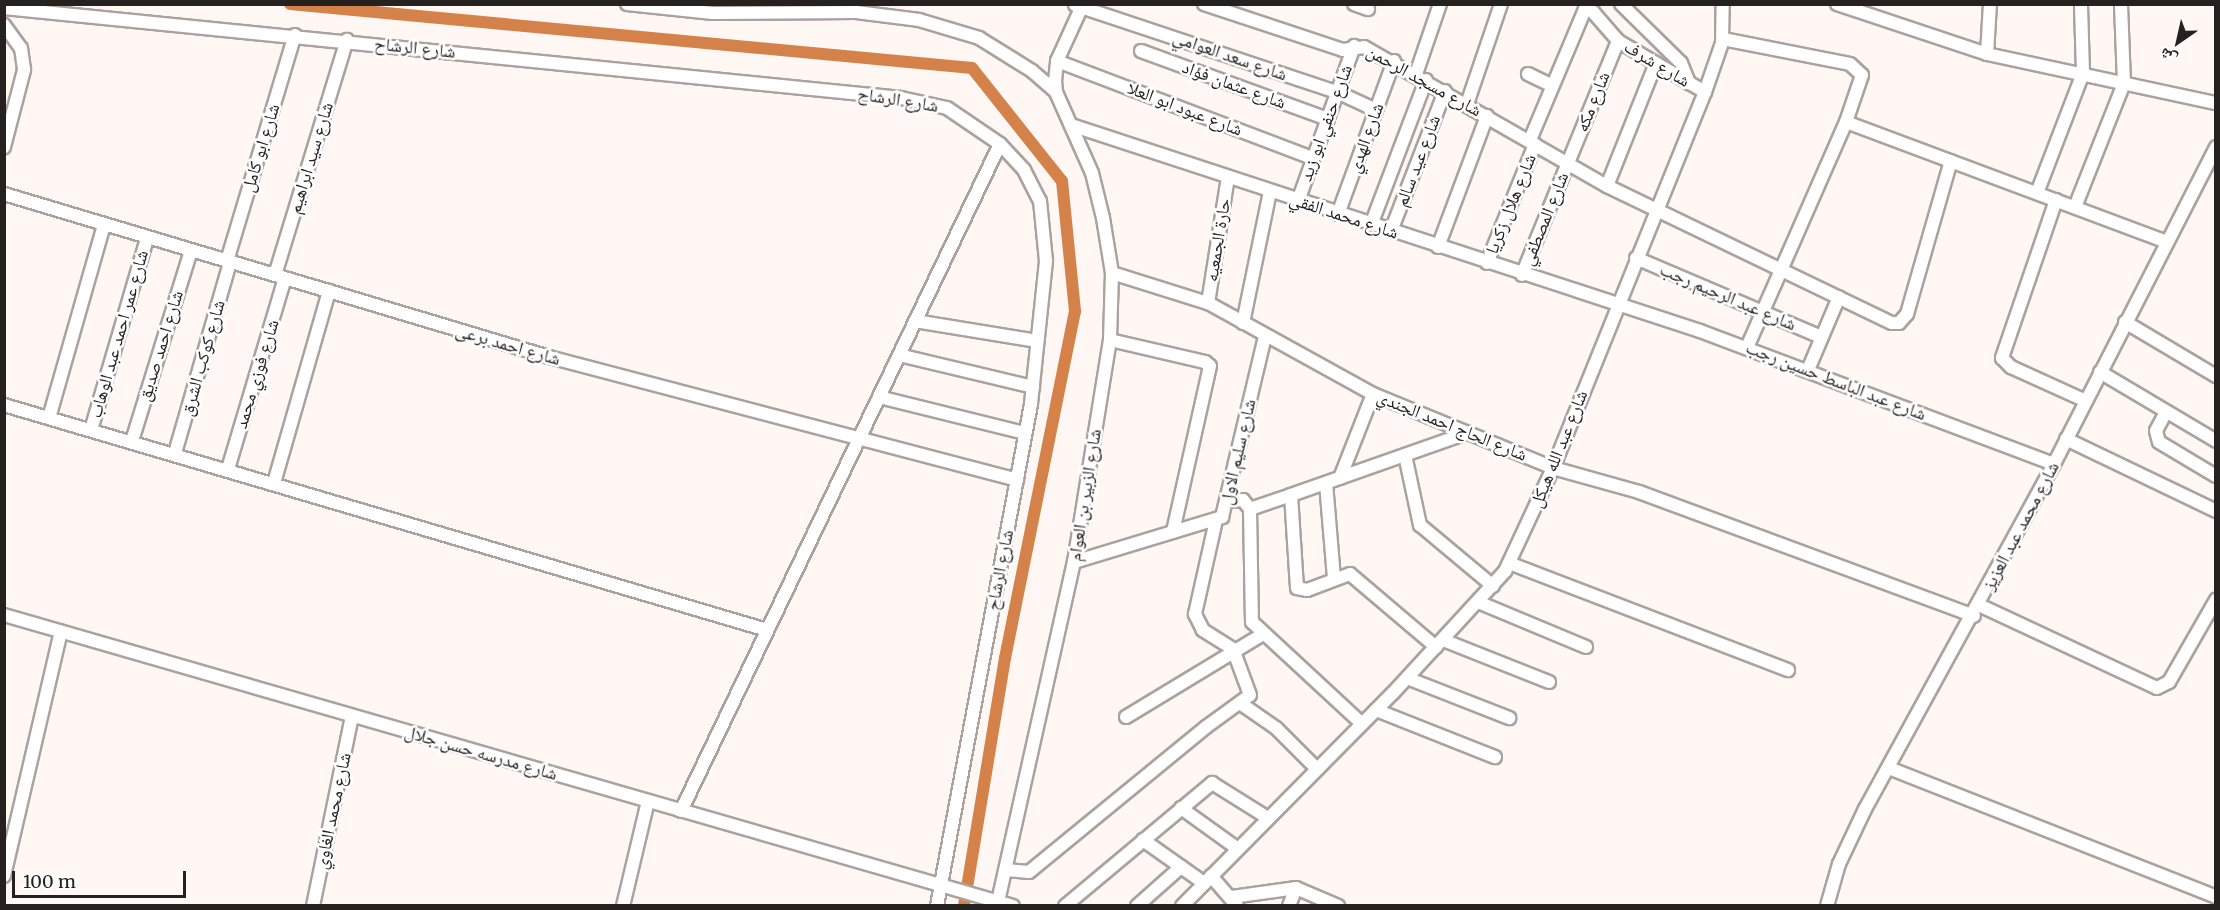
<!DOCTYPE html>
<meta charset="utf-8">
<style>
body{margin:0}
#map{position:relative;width:2220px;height:910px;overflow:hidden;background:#fff7f3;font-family:Merriweather,"Noto Naskh Arabic",serif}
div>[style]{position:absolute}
.canal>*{height:12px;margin:-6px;padding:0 6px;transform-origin:6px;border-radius:6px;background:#d4824a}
.roads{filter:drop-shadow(2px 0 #aba29d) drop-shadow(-2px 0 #aba29d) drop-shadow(0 2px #aba29d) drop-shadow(0 -2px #aba29d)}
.street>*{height:12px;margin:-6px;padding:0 6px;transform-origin:6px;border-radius:6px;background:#fff}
span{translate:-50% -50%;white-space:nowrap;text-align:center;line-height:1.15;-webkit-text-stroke:5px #fff;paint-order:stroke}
.street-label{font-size:18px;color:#24211f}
.frame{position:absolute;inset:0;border:6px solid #24211f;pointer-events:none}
.north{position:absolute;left:2148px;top:12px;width:60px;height:60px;-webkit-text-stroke:4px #fff;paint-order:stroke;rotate:214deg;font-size:16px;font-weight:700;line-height:24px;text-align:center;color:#24211f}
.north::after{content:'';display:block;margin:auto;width:21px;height:27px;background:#24211f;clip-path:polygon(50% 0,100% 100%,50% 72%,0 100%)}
.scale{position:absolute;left:12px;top:871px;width:174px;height:27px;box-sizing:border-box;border:3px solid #24211f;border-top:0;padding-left:8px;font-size:18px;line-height:21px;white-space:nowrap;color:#24211f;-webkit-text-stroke:4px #fff;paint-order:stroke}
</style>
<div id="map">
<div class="canal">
<i style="left:290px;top:4px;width:685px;rotate:5.36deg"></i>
<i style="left:972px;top:68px;width:144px;rotate:51.5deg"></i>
<i style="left:1062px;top:181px;width:131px;rotate:84.3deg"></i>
<i style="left:1075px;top:311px;width:354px;rotate:101.4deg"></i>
<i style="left:1005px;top:658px;width:251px;rotate:99.4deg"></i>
</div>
<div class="roads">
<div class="street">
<i style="left:627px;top:4px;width:86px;rotate:6deg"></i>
<i style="left:713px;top:13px;width:143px;rotate:-0.4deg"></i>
<i style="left:856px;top:12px;width:64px;rotate:7.2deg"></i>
<i style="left:919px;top:20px;width:63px;rotate:16.7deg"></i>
<i style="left:979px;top:38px;width:62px;rotate:31.9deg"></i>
<i style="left:1032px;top:71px;width:32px;rotate:41deg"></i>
<i style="left:1204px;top:4px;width:146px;rotate:18.3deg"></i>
<i style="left:1343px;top:50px;width:21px;rotate:-8deg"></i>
<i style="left:1364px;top:47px;width:280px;rotate:29.8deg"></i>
<i style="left:1607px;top:186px;width:316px;rotate:25.7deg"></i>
<i style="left:1892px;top:323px;width:7px"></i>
<i style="left:1899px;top:323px;width:12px;rotate:-48deg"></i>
<i style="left:1907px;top:314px;width:159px;rotate:-74deg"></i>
<i style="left:1354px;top:4px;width:15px;rotate:20deg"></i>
<i style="left:1621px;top:4px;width:84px;rotate:44.5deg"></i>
<i style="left:1681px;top:63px;width:22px;rotate:68deg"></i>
<i style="left:1837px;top:4px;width:158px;rotate:18.4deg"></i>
<i style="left:1987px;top:54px;width:234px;rotate:12.1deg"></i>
<i style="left:1075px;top:5px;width:276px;rotate:18.4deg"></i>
<i style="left:1337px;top:92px;width:43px;rotate:24.8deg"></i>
<i style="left:4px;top:8px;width:902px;rotate:5.73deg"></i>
<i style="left:901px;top:98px;width:47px;rotate:12.3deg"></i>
<i style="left:947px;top:108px;width:64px;rotate:34.2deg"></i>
<i style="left:1000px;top:144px;width:35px;rotate:47deg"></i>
<i style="left:1024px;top:170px;width:35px;rotate:63deg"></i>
<i style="left:1040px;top:201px;width:60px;rotate:84.3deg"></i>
<i style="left:1046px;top:261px;width:144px;rotate:96deg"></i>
<i style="left:1031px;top:404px;width:511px;rotate:100.61deg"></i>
<i style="left:4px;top:25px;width:29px;rotate:54deg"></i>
<i style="left:21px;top:48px;width:22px;rotate:82deg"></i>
<i style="left:24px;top:70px;width:80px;rotate:104.6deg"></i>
<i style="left:1723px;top:39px;width:129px;rotate:11.1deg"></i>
<i style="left:1850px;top:64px;width:16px;rotate:43deg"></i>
<i style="left:1862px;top:75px;width:50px;rotate:108.8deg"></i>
<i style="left:1846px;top:122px;width:246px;rotate:113.7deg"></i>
<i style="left:1141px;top:51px;width:199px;rotate:20deg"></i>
<i style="left:1987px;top:54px;width:50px;rotate:-86.6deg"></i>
<i style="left:1057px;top:61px;width:274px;rotate:20.8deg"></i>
<i style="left:1416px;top:74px;width:74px;rotate:-71.1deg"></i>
<i style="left:1528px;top:74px;width:25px;rotate:26deg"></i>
<i style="left:1467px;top:104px;width:106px;rotate:-71.2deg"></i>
<i style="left:1846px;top:122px;width:343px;rotate:20.5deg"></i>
<i style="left:1071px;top:125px;width:662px;rotate:18.13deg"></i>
<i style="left:1700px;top:331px;width:378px;rotate:20.6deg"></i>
<i style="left:1530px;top:140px;width:142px;rotate:-67.2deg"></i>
<i style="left:1585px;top:9px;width:9px;rotate:21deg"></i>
<i style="left:1593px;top:12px;width:38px;rotate:49deg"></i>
<i style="left:1618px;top:41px;width:101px;rotate:30.4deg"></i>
<i style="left:1607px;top:186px;width:132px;rotate:-68.3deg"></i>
<i style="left:2037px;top:193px;width:129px;rotate:-69deg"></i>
<i style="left:2083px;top:73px;width:69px;rotate:-91.7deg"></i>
<i style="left:4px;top:194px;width:569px;rotate:16.65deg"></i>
<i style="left:549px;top:357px;width:484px;rotate:14.7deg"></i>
<i style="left:2056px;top:200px;width:167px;rotate:108.9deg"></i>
<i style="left:2002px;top:358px;width:13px;rotate:45deg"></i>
<i style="left:2011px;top:367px;width:82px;rotate:24.4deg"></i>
<i style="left:1298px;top:201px;width:165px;rotate:-70.1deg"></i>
<i style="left:2075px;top:207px;width:133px;rotate:-68.4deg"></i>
<i style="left:2124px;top:83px;width:79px;rotate:-92.2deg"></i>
<i style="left:1338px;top:214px;width:163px;rotate:-69.9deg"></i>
<i style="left:1371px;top:225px;width:155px;rotate:-69.2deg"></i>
<i style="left:1391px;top:231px;width:150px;rotate:-68.9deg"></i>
<i style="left:1438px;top:247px;width:140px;rotate:-69.5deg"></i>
<i style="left:1636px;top:258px;width:201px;rotate:23.1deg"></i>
<i style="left:227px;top:261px;width:236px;rotate:-73.3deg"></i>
<i style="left:1487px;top:263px;width:128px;rotate:-68deg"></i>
<i style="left:1112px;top:273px;width:101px;rotate:17.4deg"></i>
<i style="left:1208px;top:303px;width:188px;rotate:28.9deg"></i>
<i style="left:1373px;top:394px;width:195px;rotate:22.3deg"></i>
<i style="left:1553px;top:468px;width:89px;rotate:15.6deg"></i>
<i style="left:1639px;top:492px;width:357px;rotate:20.3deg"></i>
<i style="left:275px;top:275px;width:246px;rotate:-73deg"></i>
<i style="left:1522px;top:275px;width:253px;rotate:-67.7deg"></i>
<i style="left:1208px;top:303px;width:128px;rotate:-81deg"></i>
<i style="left:915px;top:321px;width:124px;rotate:9.3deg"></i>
<i style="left:2125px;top:322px;width:106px;rotate:30.7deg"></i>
<i style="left:1243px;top:323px;width:135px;rotate:-78.4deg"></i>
<i style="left:1110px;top:340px;width:98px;rotate:13deg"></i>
<i style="left:1205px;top:362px;width:6px;rotate:39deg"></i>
<i style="left:1210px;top:366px;width:170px;rotate:102.6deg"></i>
<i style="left:899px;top:355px;width:138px;rotate:13.4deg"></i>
<i style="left:1808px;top:370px;width:79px;rotate:-67deg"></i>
<i style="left:2100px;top:372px;width:135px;rotate:30.7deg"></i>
<i style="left:879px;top:397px;width:150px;rotate:13.9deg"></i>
<i style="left:4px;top:405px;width:795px;rotate:16.43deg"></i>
<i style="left:2166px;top:412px;width:21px;rotate:118deg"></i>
<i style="left:2156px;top:431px;width:11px;rotate:75deg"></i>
<i style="left:2159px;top:442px;width:66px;rotate:30.8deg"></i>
<i style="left:49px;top:418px;width:201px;rotate:-74.1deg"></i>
<i style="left:91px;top:430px;width:200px;rotate:-73.7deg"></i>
<i style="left:2066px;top:439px;width:166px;rotate:25.6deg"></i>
<i style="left:132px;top:441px;width:200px;rotate:-72.8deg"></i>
<i style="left:175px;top:453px;width:199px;rotate:-73.9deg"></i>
<i style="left:1405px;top:455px;width:72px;rotate:77.9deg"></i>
<i style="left:1420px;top:525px;width:95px;rotate:39.9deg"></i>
<i style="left:228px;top:469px;width:199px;rotate:-73.4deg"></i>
<i style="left:1340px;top:478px;width:90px;rotate:-68.6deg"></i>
<i style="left:274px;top:483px;width:200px;rotate:-74deg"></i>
<i style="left:1326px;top:483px;width:96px;rotate:85.2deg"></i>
<i style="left:1228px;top:501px;width:15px;rotate:-4deg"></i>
<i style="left:1243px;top:500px;width:11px;rotate:52deg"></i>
<i style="left:1250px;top:509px;width:113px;rotate:89deg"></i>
<i style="left:1252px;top:622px;width:150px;rotate:42.8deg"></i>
<i style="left:1250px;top:509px;width:43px;rotate:-18.9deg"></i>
<i style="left:1074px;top:562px;width:155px;rotate:-16.9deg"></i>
<i style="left:1222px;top:517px;width:185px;rotate:-76.6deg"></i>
<i style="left:1509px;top:563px;width:299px;rotate:21deg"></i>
<i style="left:1478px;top:602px;width:117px;rotate:22.6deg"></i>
<i style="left:1979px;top:605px;width:196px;rotate:25deg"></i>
<i style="left:2157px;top:688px;width:13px;rotate:-27deg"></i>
<i style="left:2169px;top:682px;width:95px;rotate:-60.2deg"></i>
<i style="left:4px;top:615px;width:1050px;rotate:16.09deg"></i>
<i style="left:1443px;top:640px;width:114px;rotate:21.6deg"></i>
<i style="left:1436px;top:647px;width:113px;rotate:-139.7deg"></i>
<i style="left:1350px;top:574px;width:46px;rotate:159.6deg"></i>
<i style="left:1307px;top:590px;width:10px;rotate:-169deg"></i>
<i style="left:1297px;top:588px;width:93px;rotate:-93.7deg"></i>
<i style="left:1291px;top:495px;width:187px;rotate:-19.4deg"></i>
<i style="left:1407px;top:678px;width:110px;rotate:21.4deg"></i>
<i style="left:1240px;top:703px;width:44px;rotate:34.8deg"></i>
<i style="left:1276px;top:728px;width:58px;rotate:45deg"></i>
<i style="left:1376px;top:710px;width:128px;rotate:21.6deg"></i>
<i style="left:1126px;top:717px;width:160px;rotate:-31.2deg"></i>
<i style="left:1889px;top:768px;width:352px;rotate:21.5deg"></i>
<i style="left:1181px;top:808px;width:70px;rotate:35.7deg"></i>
<i style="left:681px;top:811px;width:739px;rotate:-64.44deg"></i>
<i style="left:1143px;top:840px;width:75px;rotate:35.2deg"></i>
<i style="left:1006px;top:870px;width:23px;rotate:5deg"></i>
<i style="left:1029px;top:872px;width:229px;rotate:-39.3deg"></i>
<i style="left:1206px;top:727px;width:54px;rotate:-36deg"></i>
<i style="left:1250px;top:695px;width:49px;rotate:-110.3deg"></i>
<i style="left:1233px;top:649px;width:36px;rotate:-148deg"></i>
<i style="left:1203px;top:630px;width:18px;rotate:-117deg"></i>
<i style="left:1195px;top:614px;width:96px;rotate:-77.4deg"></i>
<i style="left:4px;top:876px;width:251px;rotate:-76.9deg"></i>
<i style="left:1211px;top:876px;width:40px;rotate:49deg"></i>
<i style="left:1232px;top:897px;width:65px;rotate:-8deg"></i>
<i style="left:1296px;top:888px;width:46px;rotate:23.2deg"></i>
<i style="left:313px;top:906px;width:194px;rotate:-78.4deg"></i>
<i style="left:623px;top:906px;width:108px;rotate:-76.6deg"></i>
<i style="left:997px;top:906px;width:353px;rotate:-77.4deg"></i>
<i style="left:1074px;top:562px;width:225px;rotate:-80.8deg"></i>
<i style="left:1110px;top:340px;width:67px;rotate:-88.3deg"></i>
<i style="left:1112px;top:273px;width:56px;rotate:-99.3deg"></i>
<i style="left:1103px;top:218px;width:46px;rotate:-103.7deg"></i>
<i style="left:1092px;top:173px;width:89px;rotate:-114deg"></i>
<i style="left:1056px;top:92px;width:11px;rotate:-95deg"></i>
<i style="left:1055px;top:81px;width:20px;rotate:-84deg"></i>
<i style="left:1057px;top:61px;width:63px;rotate:-65.5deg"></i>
<i style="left:1065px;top:906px;width:192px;rotate:-39.9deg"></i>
<i style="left:1212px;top:783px;width:66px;rotate:32deg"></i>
<i style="left:1137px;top:906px;width:59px;rotate:-41.6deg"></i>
<i style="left:1182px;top:906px;width:300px;rotate:-45.3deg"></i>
<i style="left:1393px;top:693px;width:166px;rotate:-47.4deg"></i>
<i style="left:1505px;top:571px;width:114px;rotate:-65deg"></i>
<i style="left:1553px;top:468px;width:406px;rotate:-68deg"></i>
<i style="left:1705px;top:92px;width:52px;rotate:-70.9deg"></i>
<i style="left:1722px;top:43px;width:39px;rotate:-89deg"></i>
<i style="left:1289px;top:906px;width:19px;rotate:-69deg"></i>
<i style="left:1827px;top:906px;width:44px;rotate:-74.1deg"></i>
<i style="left:1839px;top:864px;width:61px;rotate:-64.7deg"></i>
<i style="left:1865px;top:809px;width:393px;rotate:-61.3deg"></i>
<i style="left:2054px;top:464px;width:356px;rotate:-62.9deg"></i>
</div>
</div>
<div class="street-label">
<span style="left:415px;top:48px;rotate:6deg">شارع الرشاح</span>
<span style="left:1230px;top:56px;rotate:19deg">شارع سعد العوامي</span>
<span style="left:1657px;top:64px;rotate:31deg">شارع شرف</span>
<span style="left:1424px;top:81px;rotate:29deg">شارع مسجد الرحمن</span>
<span style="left:1234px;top:85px;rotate:20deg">شارع عثمان فؤاد</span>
<span style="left:898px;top:100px;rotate:9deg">شارع الرشاح</span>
<span style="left:1593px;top:102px;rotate:-68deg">شارع مكه</span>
<span style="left:1185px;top:109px;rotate:21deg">شارع عبود ابو العلا</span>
<span style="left:1326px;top:123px;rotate:-70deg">شارع حنفي ابو زيد</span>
<span style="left:1366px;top:138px;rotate:-70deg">شارع الهدي</span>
<span style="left:261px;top:148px;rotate:-73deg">شارع ابو كامل</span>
<span style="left:311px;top:158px;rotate:-73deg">شارع سيد ابراهيم</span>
<span style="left:1418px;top:161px;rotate:-69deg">شارع عيد سالم</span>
<span style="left:1511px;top:204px;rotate:-68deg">شارع هلال زكريا</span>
<span style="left:1344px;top:216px;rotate:18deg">شارع محمد الفقي</span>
<span style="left:1545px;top:219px;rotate:-68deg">شارع المصطفي</span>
<span style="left:1218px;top:240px;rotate:-81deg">حارة الجمعيه</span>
<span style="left:1728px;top:297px;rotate:23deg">شارع عبد الرحيم رجب</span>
<span style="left:119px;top:334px;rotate:-74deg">شارع عمر احمد عبد الوهاب</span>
<span style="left:508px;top:345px;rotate:16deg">شارع احمد برعى</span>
<span style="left:161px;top:346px;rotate:-73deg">شارع احمد صديق</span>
<span style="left:203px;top:358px;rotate:-74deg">شارع كوكب الشرق</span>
<span style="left:257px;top:374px;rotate:-73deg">شارع فوزي محمد</span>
<span style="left:1836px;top:381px;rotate:21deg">شارع عبد الباسط حسين رجب</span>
<span style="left:1452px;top:426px;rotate:22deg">شارع الحاج احمد الجندي</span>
<span style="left:1559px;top:449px;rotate:-68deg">شارع عبد الله هيكل</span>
<span style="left:1238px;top:452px;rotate:-77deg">شارع سليم الاول</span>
<span style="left:1085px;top:495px;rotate:-81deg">شارع الزبير بن العوام</span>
<span style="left:2021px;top:526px;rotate:-62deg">شارع محمد عبد العزيز</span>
<span style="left:1000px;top:570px;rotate:-79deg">شارع الرشاح</span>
<span style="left:481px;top:753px;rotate:16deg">شارع مدرسه حسن جلال</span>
<span style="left:333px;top:811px;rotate:-78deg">شارع محمد الغاوي</span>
</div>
<div class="frame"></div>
<div class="north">ش</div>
<div class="scale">100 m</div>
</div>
